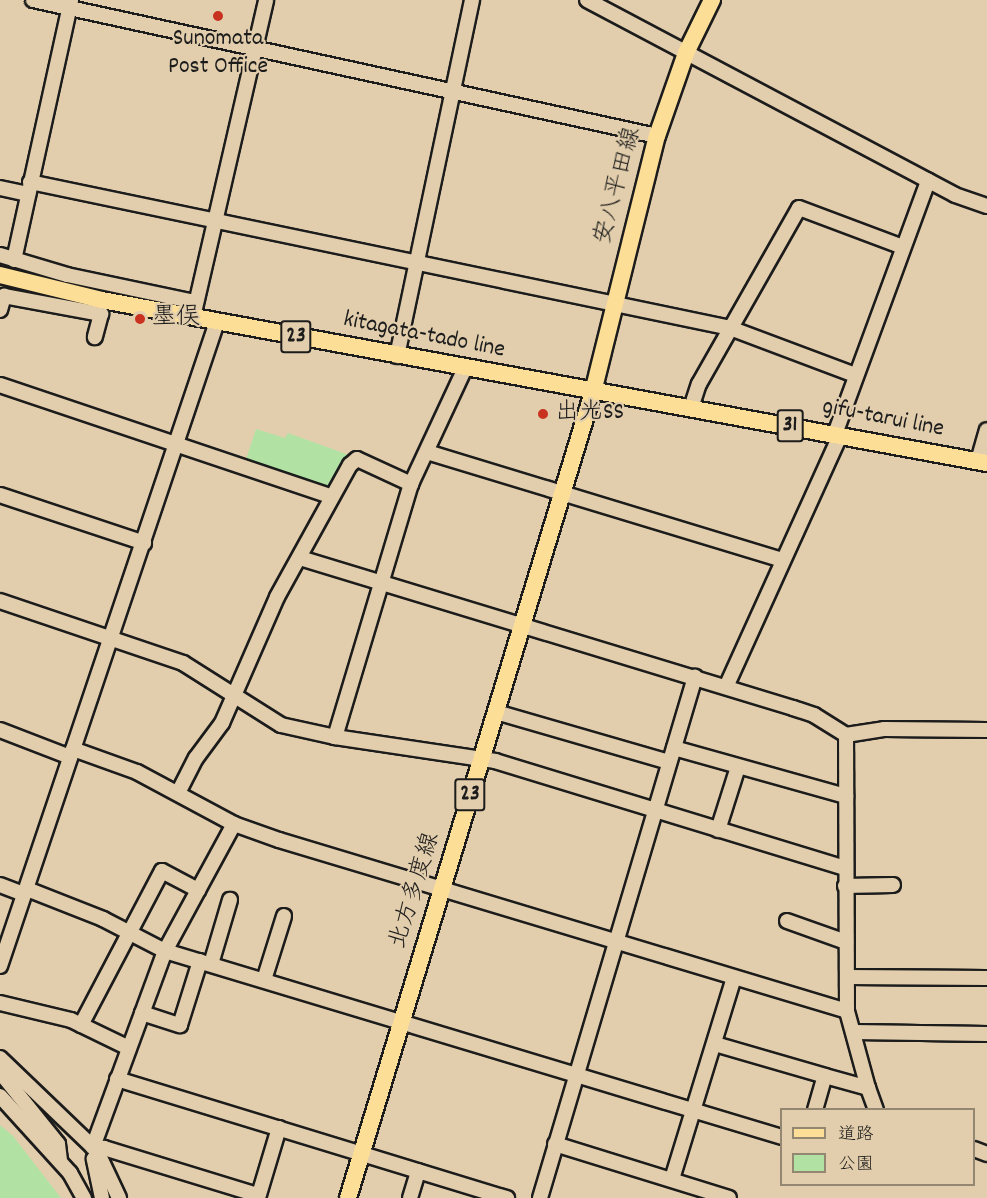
<!DOCTYPE html>
<meta charset="utf-8">
<style>
body{margin:0}
#map{position:relative;width:987px;height:1198px;overflow:hidden;background:#e2ceac;font-family:Dekko,"Klee One",sans-serif}
div>[style]{position:absolute}
.green>*{inset:0;background:#b1e2a3}
.roads{filter:drop-shadow(2px 0 #1c1c1c) drop-shadow(-2px 0 #1c1c1c) drop-shadow(0 2px #1c1c1c) drop-shadow(0 -2px #1c1c1c)}
.minor>*{height:14px;margin:-7px;padding:0 7px;transform-origin:7px;border-radius:7px;background:#e2ceac}
.major>*{height:16px;margin:-8px;padding:0 8px;transform-origin:8px;border-radius:8px;background:#fdde96}
.dots>*{width:16px;height:16px;translate:-50% -50%;box-sizing:border-box;border:3px solid #e2ceac;border-radius:50%}
span{translate:-50% -50%;white-space:nowrap;text-align:center;line-height:1.15;-webkit-text-stroke:4.5px #e2ceac;paint-order:stroke}
.shield-label span{padding:2px 4px;background:#e2ceac;border:2px solid;border-radius:4px;-webkit-text-stroke-width:0}
.shield-label{font-size:22px;color:#1c1c1c;font-weight:700}
.poi-label{font-size:24px;color:#1c1c1c}
.left{translate:0 -50%;text-align:left}
.street-label{font-size:24px;color:#1c1c1c}
.legend{position:absolute;left:780px;top:1108px;width:195px;height:78px;box-sizing:border-box;background:#e2ceac;border:2px solid #938772;margin:0;padding:8px 10px;list-style:none;font-size:18px;color:#1c1c1c}
.legend li{display:flex;align-items:center;gap:12px;height:30px}
.legend b{width:30px;border:2px solid #938772}
</style>
<div id="map">
<div class="green">
<i style="clip-path:polygon(256px 429px,285px 438px,288px 433px,349px 455px,332px 485px,325px 488px,245px 462px)"></i>
<i style="clip-path:polygon(0 1125px,13px 1136px,61px 1198px,0 1198px)"></i>
</div>
<div class="roads">
<div class="minor">
<i style="left:33px;top:0;width:639px;rotate:12.3deg"></i>
<i style="left:587px;top:0;width:416px;rotate:27.9deg"></i>
<i style="left:955px;top:195px;width:34px;rotate:19deg"></i>
<i style="left:30px;top:182px;width:715px;rotate:11.78deg"></i>
<i style="left:730px;top:328px;width:134px;rotate:20.6deg"></i>
<i style="left:0;top:188px;width:29px;rotate:12deg"></i>
<i style="left:0;top:255px;width:70px;rotate:16.6deg"></i>
<i style="left:67px;top:275px;width:126px;rotate:11.9deg"></i>
<i style="left:190px;top:301px;width:6px;rotate:45deg"></i>
<i style="left:14px;top:260px;width:266px;rotate:-77.6deg"></i>
<i style="left:0;top:310px;width:15px;rotate:-74deg"></i>
<i style="left:4px;top:296px;width:99px;rotate:10.5deg"></i>
<i style="left:101px;top:314px;width:24px;rotate:105deg"></i>
<i style="left:193px;top:317px;width:325px;rotate:-77deg"></i>
<i style="left:397px;top:356px;width:364px;rotate:-78.1deg"></i>
<i style="left:0;top:385px;width:350px;rotate:18.6deg"></i>
<i style="left:691px;top:408px;width:25px;rotate:-72deg"></i>
<i style="left:699px;top:384px;width:202px;rotate:-60.4deg"></i>
<i style="left:799px;top:208px;width:111px;rotate:20.6deg"></i>
<i style="left:835px;top:434px;width:270px;rotate:-69.8deg"></i>
<i style="left:427px;top:452px;width:371px;rotate:16.9deg"></i>
<i style="left:978px;top:461px;width:32px;rotate:-74deg"></i>
<i style="left:0;top:495px;width:152px;rotate:18.4deg"></i>
<i style="left:300px;top:558px;width:515px;rotate:16.92deg"></i>
<i style="left:793px;top:708px;width:22px;rotate:18deg"></i>
<i style="left:814px;top:715px;width:38px;rotate:32deg"></i>
<i style="left:846px;top:735px;width:38px;rotate:-9deg"></i>
<i style="left:884px;top:729px;width:103px;rotate:0.6deg"></i>
<i style="left:0;top:601px;width:193px;rotate:18.7deg"></i>
<i style="left:183px;top:663px;width:116px;rotate:32.3deg"></i>
<i style="left:281px;top:725px;width:55px;rotate:12.5deg"></i>
<i style="left:335px;top:737px;width:162px;rotate:8.5deg"></i>
<i style="left:495px;top:761px;width:366px;rotate:17deg"></i>
<i style="left:726px;top:687px;width:276px;rotate:-65.6deg"></i>
<i style="left:496px;top:712px;width:180px;rotate:16.1deg"></i>
<i style="left:0;top:730px;width:75px;rotate:21.1deg"></i>
<i style="left:335px;top:737px;width:264px;rotate:-73.3deg"></i>
<i style="left:411px;top:484px;width:128px;rotate:-65deg"></i>
<i style="left:674px;top:748px;width:179px;rotate:15.6deg"></i>
<i style="left:73px;top:749px;width:68px;rotate:19.8deg"></i>
<i style="left:137px;top:772px;width:110px;rotate:28.2deg"></i>
<i style="left:234px;top:824px;width:48px;rotate:19.6deg"></i>
<i style="left:279px;top:840px;width:593px;rotate:16.75deg"></i>
<i style="left:179px;top:791px;width:37px;rotate:-63deg"></i>
<i style="left:196px;top:758px;width:44px;rotate:-53.4deg"></i>
<i style="left:222px;top:723px;width:137px;rotate:-66.4deg"></i>
<i style="left:277px;top:597px;width:151px;rotate:-61.1deg"></i>
<i style="left:350px;top:465px;width:9px;rotate:-41deg"></i>
<i style="left:357px;top:459px;width:60px;rotate:24.8deg"></i>
<i style="left:234px;top:824px;width:145px;rotate:118.5deg"></i>
<i style="left:165px;top:951px;width:644px;rotate:16.78deg"></i>
<i style="left:718px;top:830px;width:66px;rotate:-72.4deg"></i>
<i style="left:0;top:885px;width:26px;rotate:21deg"></i>
<i style="left:845px;top:886px;width:48px;rotate:-1.2deg"></i>
<i style="left:27px;top:889px;width:82px;rotate:21.5deg"></i>
<i style="left:103px;top:919px;width:70px;rotate:27.3deg"></i>
<i style="left:165px;top:951px;width:209px;rotate:110.2deg"></i>
<i style="left:787px;top:921px;width:63px;rotate:19.6deg"></i>
<i style="left:211px;top:964px;width:67px;rotate:-73.5deg"></i>
<i style="left:0;top:966px;width:680px;rotate:-71.38deg"></i>
<i style="left:847px;top:977px;width:140px;rotate:0.4deg"></i>
<i style="left:264px;top:980px;width:67px;rotate:-72.6deg"></i>
<i style="left:0;top:1003px;width:73px;rotate:13.5deg"></i>
<i style="left:71px;top:1020px;width:64px;rotate:25.8deg"></i>
<i style="left:142px;top:1013px;width:40px;rotate:18deg"></i>
<i style="left:180px;top:1025px;width:67px;rotate:-72.6deg"></i>
<i style="left:81px;top:1025px;width:174px;rotate:-62.3deg"></i>
<i style="left:162px;top:871px;width:41px;rotate:27.8deg"></i>
<i style="left:854px;top:1032px;width:133px;rotate:0.9deg"></i>
<i style="left:715px;top:1044px;width:115px;rotate:16.2deg"></i>
<i style="left:0;top:1058px;width:134px;rotate:43.8deg"></i>
<i style="left:97px;top:1151px;width:52px;rotate:64.9deg"></i>
<i style="left:0;top:1072px;width:92px;rotate:51.1deg"></i>
<i style="left:58px;top:1144px;width:16px;rotate:83deg"></i>
<i style="left:117px;top:1079px;width:408px;rotate:17deg"></i>
<i style="left:868px;top:1088px;width:23px;rotate:70deg"></i>
<i style="left:0;top:1096px;width:104px;rotate:47.7deg"></i>
<i style="left:70px;top:1173px;width:29px;rotate:61deg"></i>
<i style="left:815px;top:1110px;width:35px;rotate:-74deg"></i>
<i style="left:825px;top:1076px;width:45px;rotate:15.6deg"></i>
<i style="left:868px;top:1088px;width:80px;rotate:-105.3deg"></i>
<i style="left:847px;top:1011px;width:276px;rotate:-90.2deg"></i>
<i style="left:555px;top:1144px;width:182px;rotate:17.2deg"></i>
<i style="left:974px;top:1149px;width:14px;rotate:21deg"></i>
<i style="left:672px;top:1179px;width:210px;rotate:-72.9deg"></i>
<i style="left:102px;top:1198px;width:40px;rotate:-102deg"></i>
<i style="left:94px;top:1159px;width:15px;rotate:-48deg"></i>
<i style="left:104px;top:1148px;width:161px;rotate:17deg"></i>
<i style="left:258px;top:1198px;width:73px;rotate:-73.3deg"></i>
<i style="left:410px;top:1198px;width:28px;rotate:-73deg"></i>
<i style="left:540px;top:1198px;width:544px;rotate:-73.43deg"></i>
</div>
<div class="major">
<i style="left:0;top:275px;width:105px;rotate:13.8deg"></i>
<i style="left:102px;top:300px;width:900px;rotate:10.44deg"></i>
<i style="left:348px;top:1198px;width:842px;rotate:-73.09deg"></i>
<i style="left:593px;top:392px;width:264px;rotate:-76deg"></i>
<i style="left:657px;top:136px;width:88px;rotate:-70.7deg"></i>
<i style="left:686px;top:53px;width:59px;rotate:-63.9deg"></i>
</div>
</div>
<div class="dots">
<i style="left:218px;top:16px;background:#c8321e"></i>
<i style="left:140px;top:319px;background:#c8321e"></i>
<i style="left:543px;top:414px;background:#c8321e"></i>
</div>
<div class="shield-label">
<span style="left:296px;top:337px">23</span>
<span style="left:790px;top:426px">31</span>
<span style="left:470px;top:795px">23</span>
</div>
<div class="poi-label">
<span style="left:218px;top:54px">Sunomata<br>Post Office</span>
<span class="left" style="left:152px;top:319px">墨俣</span>
<span class="left" style="left:555px;top:414px">出光SS</span>
</div>
<div class="street-label">
<span style="left:619px;top:186px;rotate:-75deg">安八平田線</span>
<span style="left:424px;top:336px;rotate:11deg">kitagata-tado line</span>
<span style="left:883px;top:419px;rotate:11deg">gifu-tarui line</span>
<span style="left:416px;top:891px;rotate:-73deg">北方多度線</span>
</div>
<ul class="legend">
<li><b style="height:8px;background:#fdde96"></b>道路</li>
<li><b style="height:16px;background:#b1e2a3"></b>公園</li>
</ul>
</div>
